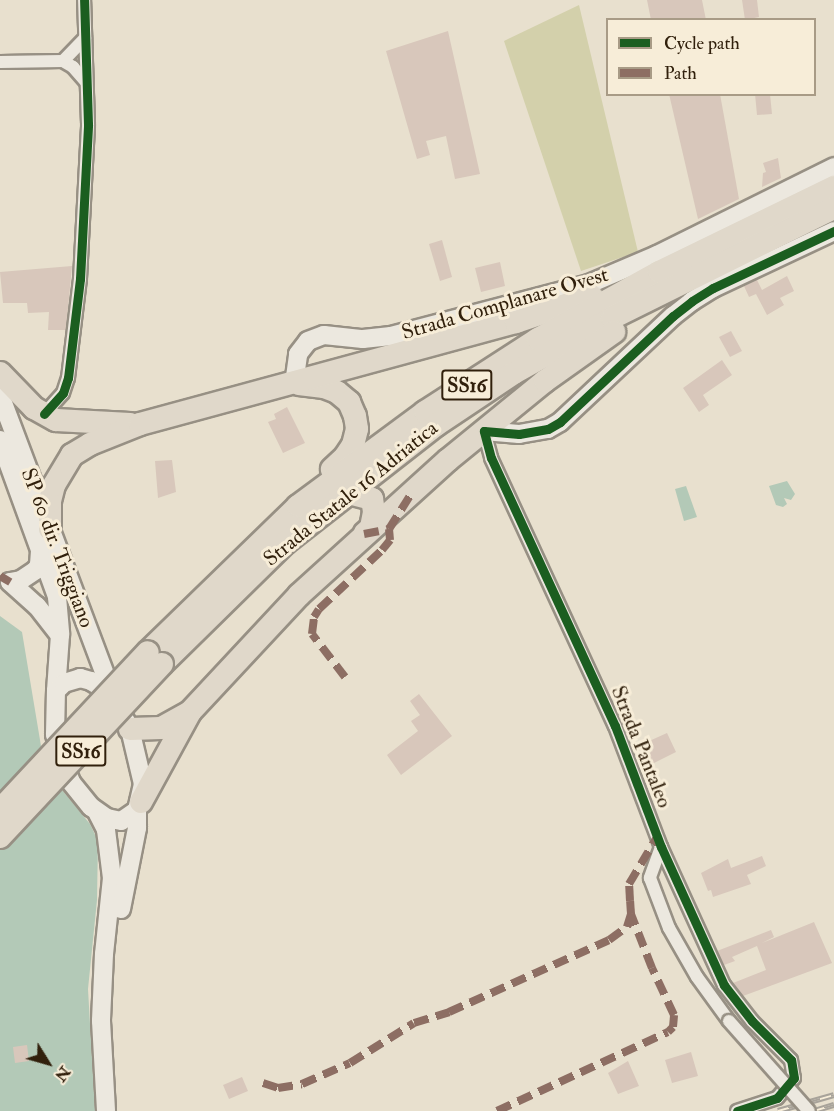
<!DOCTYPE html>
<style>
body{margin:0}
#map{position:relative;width:834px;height:1111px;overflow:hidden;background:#e8e0ce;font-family:"IM FELL Double Pica",serif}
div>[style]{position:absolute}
.green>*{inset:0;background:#d3d0ab}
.water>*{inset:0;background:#b3c9b7}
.building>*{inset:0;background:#d8c7bb}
.roads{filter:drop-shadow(2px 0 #979084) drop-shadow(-2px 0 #979084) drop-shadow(0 2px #979084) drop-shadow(0 -2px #979084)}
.street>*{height:12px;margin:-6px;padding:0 6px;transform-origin:6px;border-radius:6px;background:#ece8df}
.secondary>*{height:18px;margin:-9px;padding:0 9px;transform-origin:9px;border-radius:9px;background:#ece8df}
.highway>*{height:22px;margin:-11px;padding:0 11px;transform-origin:11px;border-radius:11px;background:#e0d8ca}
.rail>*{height:6px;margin-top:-3px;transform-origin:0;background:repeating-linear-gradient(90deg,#f7edd8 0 11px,#a8a39a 0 22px);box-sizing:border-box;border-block:2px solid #a8a39a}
.bridges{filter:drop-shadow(2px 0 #979084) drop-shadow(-2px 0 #979084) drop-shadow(0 2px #979084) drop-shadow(0 -2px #979084)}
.street-bridge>*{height:12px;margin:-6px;padding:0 6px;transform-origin:6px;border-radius:6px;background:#ece8df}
.highway-bridge>*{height:22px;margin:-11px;padding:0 11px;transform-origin:11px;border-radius:11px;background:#e0d8ca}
.quiet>*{height:8px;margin-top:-4px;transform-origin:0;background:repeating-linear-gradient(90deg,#8d6e63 0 15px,transparent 0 23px)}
.cycleway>*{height:9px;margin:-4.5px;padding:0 4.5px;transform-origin:4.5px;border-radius:4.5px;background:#1b5e20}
span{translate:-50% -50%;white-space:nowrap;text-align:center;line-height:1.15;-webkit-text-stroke:6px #f7edd8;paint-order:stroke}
.shield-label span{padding:2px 4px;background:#f7edd8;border:2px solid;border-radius:4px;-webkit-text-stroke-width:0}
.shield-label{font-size:20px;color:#31200c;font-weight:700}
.street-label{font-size:21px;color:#31200c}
.legend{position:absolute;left:606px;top:18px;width:210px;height:78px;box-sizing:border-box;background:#f7edd8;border:2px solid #a89b86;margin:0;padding:8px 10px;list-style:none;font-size:18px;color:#31200c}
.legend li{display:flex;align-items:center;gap:12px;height:30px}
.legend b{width:30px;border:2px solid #a89b86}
.north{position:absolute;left:18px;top:1033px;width:60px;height:60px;-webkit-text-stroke:4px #f7edd8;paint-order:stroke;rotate:127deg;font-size:16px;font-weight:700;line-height:24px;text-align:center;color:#31200c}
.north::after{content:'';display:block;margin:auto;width:21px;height:27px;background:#31200c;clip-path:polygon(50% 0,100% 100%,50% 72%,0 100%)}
</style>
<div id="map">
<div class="green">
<i style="clip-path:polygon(579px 5px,638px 252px,581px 271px,504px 41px)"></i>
</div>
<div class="water">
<i style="clip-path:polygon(787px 481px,795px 494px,791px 500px,784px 498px,787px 504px,783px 507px,776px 505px,769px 486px)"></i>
<i style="clip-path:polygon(686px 486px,697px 517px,684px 521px,675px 489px)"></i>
<i style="clip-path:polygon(0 616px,22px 632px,41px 746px,62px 790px,90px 824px,98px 841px,97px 900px,88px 989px,95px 1111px,0 1111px)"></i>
</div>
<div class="building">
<i style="clip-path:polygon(647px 0,702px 0,706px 20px,651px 20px)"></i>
<i style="clip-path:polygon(742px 0,757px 0,759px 17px,745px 20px)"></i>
<i style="clip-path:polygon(448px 31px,480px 174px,455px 179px,446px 136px,426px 141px,430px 155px,417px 159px,386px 51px)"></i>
<i style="clip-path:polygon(669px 94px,720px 94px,739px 199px,698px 219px)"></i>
<i style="clip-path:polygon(755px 94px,770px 94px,772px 114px,757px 115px)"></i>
<i style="clip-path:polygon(778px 158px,781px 178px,762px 187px,763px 173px,766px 172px,763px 163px)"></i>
<i style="clip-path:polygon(442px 240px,452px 277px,440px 281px,429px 244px)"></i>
<i style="clip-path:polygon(500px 262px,505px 286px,481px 292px,475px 268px)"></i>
<i style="clip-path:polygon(72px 266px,66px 330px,48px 330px,49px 312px,28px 313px,27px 303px,3px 303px,0 272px)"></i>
<i style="clip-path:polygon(787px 276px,794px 291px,780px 298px,784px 305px,767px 315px,756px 294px,749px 297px,744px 286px,757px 280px,762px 290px)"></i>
<i style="clip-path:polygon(731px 331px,742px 351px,730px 357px,719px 337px)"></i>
<i style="clip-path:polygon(722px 360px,732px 375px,703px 395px,709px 405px,699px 412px,683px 388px)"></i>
<i style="clip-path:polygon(287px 407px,305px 443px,283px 453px,268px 422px,276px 419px,274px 414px)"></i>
<i style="clip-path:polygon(172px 460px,176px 492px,158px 498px,155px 461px)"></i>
<i style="clip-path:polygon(419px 694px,452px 736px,401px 775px,387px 755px,418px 731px,411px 721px,420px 715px,410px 701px)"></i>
<i style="clip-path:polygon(667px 733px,676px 752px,650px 765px,645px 754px,651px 752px,647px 742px)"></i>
<i style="clip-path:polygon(762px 856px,766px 866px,747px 875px,751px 884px,713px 897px,711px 890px,708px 891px,701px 873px,728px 859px,731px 868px)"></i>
<i style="clip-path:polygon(814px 922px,832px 963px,743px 996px,733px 983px,766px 970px,757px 946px,732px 957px,735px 961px,724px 965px,717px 951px,771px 930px,774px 937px,762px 943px)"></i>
<i style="clip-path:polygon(27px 1045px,29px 1061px,15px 1063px,13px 1047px)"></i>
<i style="clip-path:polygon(691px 1052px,698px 1076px,672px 1083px,665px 1060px)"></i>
<i style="clip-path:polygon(628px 1061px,639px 1086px,618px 1094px,608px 1073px)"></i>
<i style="clip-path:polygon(242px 1077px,248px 1091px,229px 1099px,223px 1085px)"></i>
</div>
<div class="roads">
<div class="street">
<i style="left:63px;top:61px;width:12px;rotate:31deg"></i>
<i style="left:73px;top:67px;width:20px;rotate:49deg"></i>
<i style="left:0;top:62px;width:63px;rotate:-0.9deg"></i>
<i style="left:63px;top:61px;width:32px;rotate:-46deg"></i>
<i style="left:44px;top:414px;width:28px;rotate:-48deg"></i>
<i style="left:63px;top:393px;width:16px;rotate:-72deg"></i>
<i style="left:68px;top:378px;width:100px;rotate:-83.1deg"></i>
<i style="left:80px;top:279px;width:155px;rotate:-87deg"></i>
<i style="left:88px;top:124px;width:124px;rotate:-91.8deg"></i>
<i style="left:484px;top:431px;width:28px;rotate:75deg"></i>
<i style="left:491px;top:458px;width:295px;rotate:65.2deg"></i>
<i style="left:615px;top:726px;width:129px;rotate:69.2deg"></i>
<i style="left:661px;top:847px;width:152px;rotate:65.5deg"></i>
<i style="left:724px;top:985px;width:46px;rotate:52.1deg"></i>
<i style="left:752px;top:1021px;width:55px;rotate:45deg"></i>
<i style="left:791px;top:1060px;width:18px;rotate:81deg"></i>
<i style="left:794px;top:1078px;width:26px;rotate:130deg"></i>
<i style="left:777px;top:1098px;width:42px;rotate:162deg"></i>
<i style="left:661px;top:847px;width:33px;rotate:110deg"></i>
<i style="left:650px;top:878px;width:53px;rotate:69.2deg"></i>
<i style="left:669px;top:928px;width:56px;rotate:60.3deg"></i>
<i style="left:697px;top:977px;width:54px;rotate:54deg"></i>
</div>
<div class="secondary">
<i style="left:294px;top:384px;width:30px;rotate:-82deg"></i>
<i style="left:298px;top:354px;width:16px;rotate:-52deg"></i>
<i style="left:308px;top:341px;width:17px;rotate:-21deg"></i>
<i style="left:324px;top:335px;width:39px;rotate:6deg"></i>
<i style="left:363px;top:339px;width:28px;rotate:-6deg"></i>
<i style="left:391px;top:336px;width:205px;rotate:-14.7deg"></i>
<i style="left:589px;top:284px;width:74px;rotate:-23.1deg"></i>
<i style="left:657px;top:255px;width:198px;rotate:-26.4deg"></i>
<i style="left:0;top:395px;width:325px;rotate:69.4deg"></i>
<i style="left:484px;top:431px;width:35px;rotate:5deg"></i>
<i style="left:519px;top:434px;width:29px;rotate:-10deg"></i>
<i style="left:548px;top:429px;width:14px;rotate:-30deg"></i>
<i style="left:560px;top:422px;width:155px;rotate:-43.2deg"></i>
<i style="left:673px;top:316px;width:24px;rotate:-38deg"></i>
<i style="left:692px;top:301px;width:25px;rotate:-32deg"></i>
<i style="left:713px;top:288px;width:134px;rotate:-25.2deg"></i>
<i style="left:0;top:440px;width:167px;rotate:70deg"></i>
<i style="left:57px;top:597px;width:38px;rotate:85deg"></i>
<i style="left:60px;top:635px;width:56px;rotate:94.1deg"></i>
<i style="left:10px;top:582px;width:36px;rotate:42deg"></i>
<i style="left:37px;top:606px;width:37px;rotate:52deg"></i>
<i style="left:10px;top:582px;width:11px;rotate:-10deg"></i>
<i style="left:21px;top:580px;width:18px;rotate:-34deg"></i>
<i style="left:36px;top:570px;width:6px;rotate:-59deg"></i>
<i style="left:39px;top:565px;width:14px;rotate:-86deg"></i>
<i style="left:80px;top:678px;width:11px;rotate:15deg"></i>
<i style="left:91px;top:681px;width:13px;rotate:32deg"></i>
<i style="left:102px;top:688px;width:18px;rotate:45deg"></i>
<i style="left:115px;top:701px;width:32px;rotate:62deg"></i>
<i style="left:130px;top:729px;width:57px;rotate:76.7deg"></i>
<i style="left:143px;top:784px;width:27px;rotate:103deg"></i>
<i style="left:137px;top:810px;width:19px;rotate:145deg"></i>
<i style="left:121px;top:821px;width:14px;rotate:-168deg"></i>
<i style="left:107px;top:818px;width:19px;rotate:-145deg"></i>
<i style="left:91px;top:807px;width:32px;rotate:-129deg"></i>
<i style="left:71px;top:782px;width:22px;rotate:-111deg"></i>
<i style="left:63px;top:761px;width:28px;rotate:-107deg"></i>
<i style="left:55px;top:734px;width:43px;rotate:-88.7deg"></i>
<i style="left:56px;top:691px;width:11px;rotate:-45deg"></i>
<i style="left:64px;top:683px;width:17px;rotate:-17deg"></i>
<i style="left:98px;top:814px;width:18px;rotate:63deg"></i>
<i style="left:106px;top:830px;width:48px;rotate:82.9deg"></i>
<i style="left:112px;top:878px;width:76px;rotate:96deg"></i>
<i style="left:104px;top:954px;width:67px;rotate:92.6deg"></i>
<i style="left:101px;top:1021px;width:90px;rotate:86.8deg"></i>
<i style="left:121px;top:909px;width:83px;rotate:-78.8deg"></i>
<i style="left:137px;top:828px;width:18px;rotate:-90deg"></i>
</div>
<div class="highway">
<i style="left:0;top:373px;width:49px;rotate:45.8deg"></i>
<i style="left:34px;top:408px;width:25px;rotate:29deg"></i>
<i style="left:56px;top:420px;width:74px;rotate:3.1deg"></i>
<i style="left:299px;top:384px;width:25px;rotate:7deg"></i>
<i style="left:324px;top:387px;width:14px;rotate:21deg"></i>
<i style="left:337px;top:392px;width:16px;rotate:40deg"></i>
<i style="left:349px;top:402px;width:15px;rotate:67deg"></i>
<i style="left:355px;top:416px;width:13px;rotate:81deg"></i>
<i style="left:357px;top:429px;width:16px;rotate:104deg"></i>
<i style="left:353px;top:445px;width:14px;rotate:124deg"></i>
<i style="left:345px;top:457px;width:18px;rotate:137deg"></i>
<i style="left:349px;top:493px;width:24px;rotate:15deg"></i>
<i style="left:372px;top:499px;width:13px;rotate:81deg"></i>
<i style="left:374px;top:512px;width:16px;rotate:101deg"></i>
<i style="left:371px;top:528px;width:8px;rotate:140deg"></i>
<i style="left:50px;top:529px;width:28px;rotate:-90deg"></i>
<i style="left:50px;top:501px;width:16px;rotate:-76deg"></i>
<i style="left:54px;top:485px;width:35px;rotate:-59deg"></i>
<i style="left:72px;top:455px;width:21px;rotate:-31deg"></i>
<i style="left:90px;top:444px;width:54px;rotate:-21.8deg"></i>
<i style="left:140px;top:424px;width:390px;rotate:-15.2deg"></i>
<i style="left:516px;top:322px;width:80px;rotate:-18.9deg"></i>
<i style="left:148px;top:652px;width:209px;rotate:-44.2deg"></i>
<i style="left:298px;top:506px;width:158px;rotate:-36.5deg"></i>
<i style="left:425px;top:412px;width:135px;rotate:-32.9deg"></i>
<i style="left:538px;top:339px;width:138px;rotate:-29deg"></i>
<i style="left:659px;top:272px;width:195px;rotate:-25.9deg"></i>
<i style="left:162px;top:664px;width:173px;rotate:-44.5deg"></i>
<i style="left:285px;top:543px;width:192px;rotate:-38deg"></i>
<i style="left:436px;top:425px;width:94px;rotate:-33.7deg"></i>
<i style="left:514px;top:373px;width:112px;rotate:-29.3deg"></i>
<i style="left:612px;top:318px;width:248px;rotate:-26.4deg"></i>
<i style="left:130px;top:729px;width:31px;rotate:-2deg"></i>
<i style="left:161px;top:728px;width:33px;rotate:-29deg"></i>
<i style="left:141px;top:802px;width:102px;rotate:-61.4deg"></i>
<i style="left:190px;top:712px;width:160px;rotate:-47deg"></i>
<i style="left:299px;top:595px;width:201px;rotate:-42.2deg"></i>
<i style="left:448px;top:460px;width:125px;rotate:-39.2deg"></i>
<i style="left:545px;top:381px;width:85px;rotate:-35.4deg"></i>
</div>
</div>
<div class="rail">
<i style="left:778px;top:1111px;width:58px;rotate:-15.9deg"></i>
<i style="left:814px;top:1111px;width:21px;rotate:-17deg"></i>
</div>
<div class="bridges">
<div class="street-bridge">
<i style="left:729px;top:1021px;width:120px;rotate:48.4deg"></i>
</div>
<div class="highway-bridge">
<i style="left:0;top:810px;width:216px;rotate:-46.9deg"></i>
<i style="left:0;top:837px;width:237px;rotate:-46.9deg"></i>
</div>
</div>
<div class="quiet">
<i style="left:364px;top:534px;width:25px;rotate:-11deg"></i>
<i style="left:0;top:576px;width:12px;rotate:31deg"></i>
<i style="left:345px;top:677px;width:54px;rotate:-127.5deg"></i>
<i style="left:312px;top:634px;width:17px;rotate:-83deg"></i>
<i style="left:314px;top:617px;width:9px;rotate:-58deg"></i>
<i style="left:319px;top:609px;width:86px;rotate:-43.1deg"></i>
<i style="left:382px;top:550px;width:13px;rotate:-51deg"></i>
<i style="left:390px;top:540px;width:11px;rotate:-95deg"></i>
<i style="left:389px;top:529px;width:41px;rotate:-57.8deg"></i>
<i style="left:263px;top:1083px;width:16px;rotate:18deg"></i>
<i style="left:278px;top:1088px;width:24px;rotate:-9deg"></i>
<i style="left:302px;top:1084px;width:52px;rotate:-23.6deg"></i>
<i style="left:350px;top:1063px;width:75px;rotate:-32deg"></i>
<i style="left:414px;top:1023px;width:37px;rotate:-17deg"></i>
<i style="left:449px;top:1012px;width:175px;rotate:-24.2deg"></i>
<i style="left:609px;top:940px;width:22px;rotate:-36deg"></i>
<i style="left:627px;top:927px;width:14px;rotate:-73deg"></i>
<i style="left:497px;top:1111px;width:188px;rotate:-24.8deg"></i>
<i style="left:668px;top:1032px;width:7px;rotate:-45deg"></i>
<i style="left:673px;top:1027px;width:12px;rotate:-85deg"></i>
<i style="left:674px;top:1015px;width:52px;rotate:-115.1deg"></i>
<i style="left:652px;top:968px;width:58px;rotate:-111.3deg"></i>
<i style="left:631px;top:914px;width:13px;rotate:-94deg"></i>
<i style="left:630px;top:901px;width:17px;rotate:-93deg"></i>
<i style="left:629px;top:884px;width:55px;rotate:-59.2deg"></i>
</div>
<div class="cycleway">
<i style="left:44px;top:414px;width:28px;rotate:-48deg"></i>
<i style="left:63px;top:393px;width:16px;rotate:-72deg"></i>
<i style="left:68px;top:378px;width:100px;rotate:-83.1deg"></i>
<i style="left:80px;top:279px;width:155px;rotate:-87deg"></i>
<i style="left:88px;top:124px;width:124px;rotate:-91.8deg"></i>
<i style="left:737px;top:1111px;width:42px;rotate:-18deg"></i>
<i style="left:777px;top:1098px;width:26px;rotate:-50deg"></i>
<i style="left:794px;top:1078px;width:18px;rotate:-99deg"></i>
<i style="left:791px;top:1060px;width:55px;rotate:-135deg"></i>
<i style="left:752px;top:1021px;width:46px;rotate:-127.9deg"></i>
<i style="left:724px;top:985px;width:152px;rotate:-114.5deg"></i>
<i style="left:661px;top:847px;width:129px;rotate:-110.8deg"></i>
<i style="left:615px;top:726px;width:295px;rotate:-114.8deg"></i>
<i style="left:491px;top:458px;width:28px;rotate:-105deg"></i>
<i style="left:484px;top:431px;width:35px;rotate:5deg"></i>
<i style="left:519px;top:434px;width:29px;rotate:-10deg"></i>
<i style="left:548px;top:429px;width:14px;rotate:-30deg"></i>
<i style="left:560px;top:422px;width:155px;rotate:-43.2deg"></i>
<i style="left:673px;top:316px;width:24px;rotate:-38deg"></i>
<i style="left:692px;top:301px;width:25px;rotate:-32deg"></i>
<i style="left:713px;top:288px;width:134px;rotate:-25.2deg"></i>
</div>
<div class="shield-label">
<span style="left:467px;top:385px">SS16</span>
<span style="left:81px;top:751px">SS16</span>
</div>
<div class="street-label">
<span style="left:505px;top:304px;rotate:-16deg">Strada Complanare Ovest</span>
<span style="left:351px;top:494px;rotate:-39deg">Strada Statale 16 Adriatica</span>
<span style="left:57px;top:548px;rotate:69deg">SP 60 dir. Triggiano</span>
<span style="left:641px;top:747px;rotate:68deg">Strada Pantaleo</span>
</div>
<ul class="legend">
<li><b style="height:8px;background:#1b5e20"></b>Cycle path</li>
<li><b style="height:8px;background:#8d6e63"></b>Path</li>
</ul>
<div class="north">N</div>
</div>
